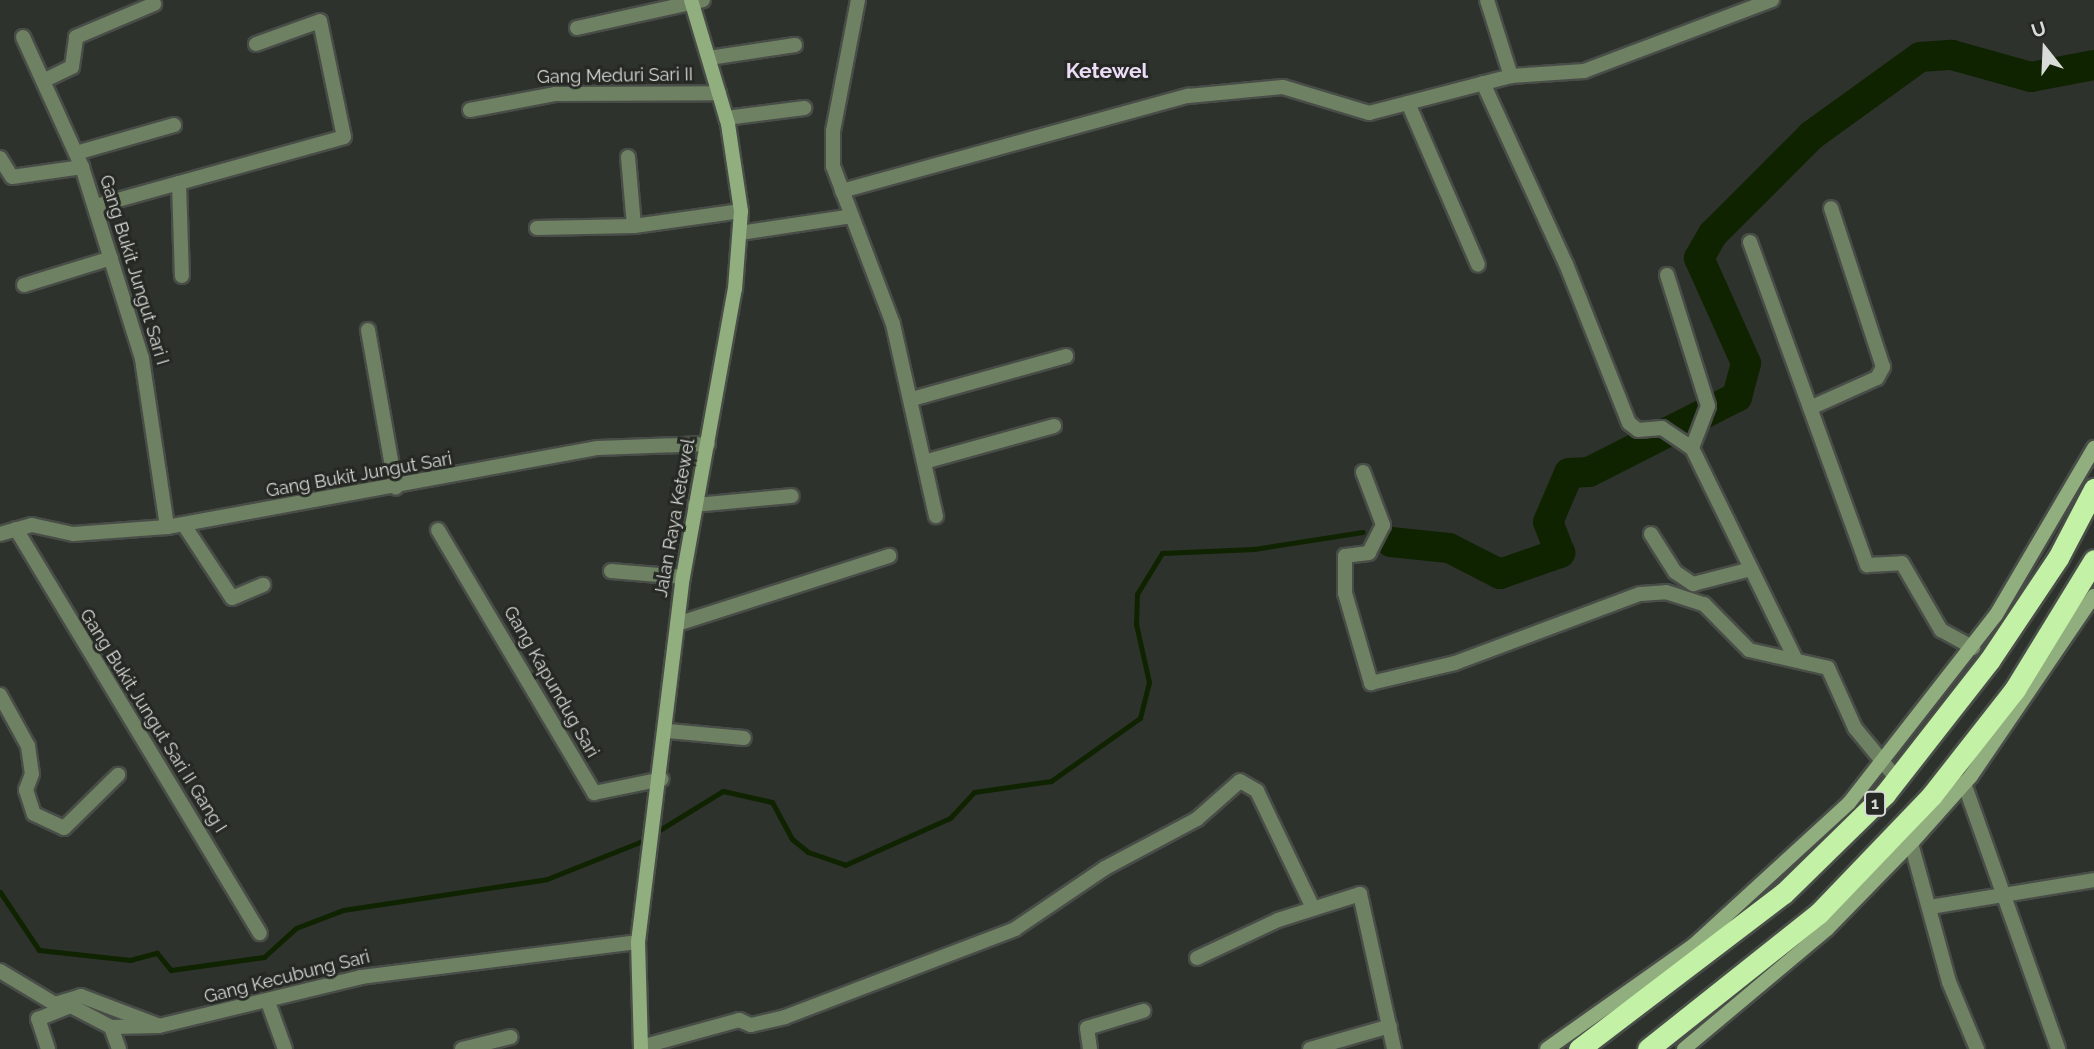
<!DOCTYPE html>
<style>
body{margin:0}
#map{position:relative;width:2094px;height:1049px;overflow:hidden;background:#2e322c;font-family:Raleway,sans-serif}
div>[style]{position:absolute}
.stream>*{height:5px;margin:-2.5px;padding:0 2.5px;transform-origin:2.5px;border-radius:2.5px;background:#0f2300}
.river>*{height:30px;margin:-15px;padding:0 15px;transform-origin:15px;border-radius:15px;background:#0f2300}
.roads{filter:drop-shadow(2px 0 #494d48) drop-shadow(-2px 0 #494d48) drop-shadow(0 2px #494d48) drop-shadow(0 -2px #494d48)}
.street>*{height:14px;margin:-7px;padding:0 7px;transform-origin:7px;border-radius:7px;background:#6f8163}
.secondary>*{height:14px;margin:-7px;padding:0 7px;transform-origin:7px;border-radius:7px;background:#91ae7e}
.highway>*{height:21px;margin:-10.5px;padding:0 10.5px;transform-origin:10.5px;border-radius:10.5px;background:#c3f1a5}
span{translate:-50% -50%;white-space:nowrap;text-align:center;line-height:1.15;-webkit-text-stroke:6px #252823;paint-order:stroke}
.shield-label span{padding:2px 5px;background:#252823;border:2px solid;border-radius:5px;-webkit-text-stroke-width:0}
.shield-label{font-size:16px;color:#d9dbd8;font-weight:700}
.street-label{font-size:18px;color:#d9dbd8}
.quarter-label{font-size:21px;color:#eddcf7;font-weight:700}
.north{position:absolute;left:2010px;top:14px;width:70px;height:70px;-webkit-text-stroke:5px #252823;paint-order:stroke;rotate:342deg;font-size:19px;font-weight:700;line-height:28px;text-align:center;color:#d9dbd8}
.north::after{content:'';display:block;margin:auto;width:24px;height:32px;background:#d9dbd8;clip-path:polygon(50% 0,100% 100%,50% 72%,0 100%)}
</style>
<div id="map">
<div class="stream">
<i style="left:0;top:892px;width:70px;rotate:56.1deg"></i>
<i style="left:39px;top:950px;width:92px;rotate:6.3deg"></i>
<i style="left:130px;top:960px;width:28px;rotate:-15deg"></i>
<i style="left:157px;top:953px;width:22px;rotate:51deg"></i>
<i style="left:171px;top:970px;width:94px;rotate:-8deg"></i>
<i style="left:264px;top:957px;width:43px;rotate:-42.2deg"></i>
<i style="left:296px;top:928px;width:50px;rotate:-21deg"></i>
<i style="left:343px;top:910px;width:206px;rotate:-8.6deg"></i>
<i style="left:547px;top:879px;width:100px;rotate:-21.7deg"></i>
<i style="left:640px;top:842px;width:97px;rotate:-31.6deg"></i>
<i style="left:723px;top:791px;width:50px;rotate:12.7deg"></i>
<i style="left:772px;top:802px;width:42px;rotate:61.6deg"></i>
<i style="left:792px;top:839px;width:21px;rotate:39deg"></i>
<i style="left:808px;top:852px;width:39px;rotate:19deg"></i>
<i style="left:845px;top:865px;width:115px;rotate:-24.1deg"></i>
<i style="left:950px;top:818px;width:35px;rotate:-47deg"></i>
<i style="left:974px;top:792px;width:78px;rotate:-8.1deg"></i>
<i style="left:1051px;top:781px;width:109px;rotate:-35.3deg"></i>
<i style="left:1140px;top:718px;width:37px;rotate:-76deg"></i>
<i style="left:1149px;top:682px;width:59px;rotate:-102.6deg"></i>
<i style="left:1136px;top:624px;width:30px;rotate:-88deg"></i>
<i style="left:1137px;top:594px;width:48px;rotate:-58.6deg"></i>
<i style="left:1162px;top:553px;width:92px;rotate:-2.5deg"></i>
<i style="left:1254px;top:549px;width:110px;rotate:-8.9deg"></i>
</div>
<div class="river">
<i style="left:1391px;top:542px;width:58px;rotate:5.9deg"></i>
<i style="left:1449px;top:548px;width:57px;rotate:27deg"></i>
<i style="left:1500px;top:574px;width:64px;rotate:-19.3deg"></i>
<i style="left:1560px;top:553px;width:33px;rotate:-111deg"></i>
<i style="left:1548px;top:522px;width:53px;rotate:-66.8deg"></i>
<i style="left:1569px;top:473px;width:20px;rotate:-3deg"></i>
<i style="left:1589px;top:472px;width:166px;rotate:-26.9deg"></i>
<i style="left:1737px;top:397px;width:35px;rotate:-75deg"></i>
<i style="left:1746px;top:363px;width:115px;rotate:-114.1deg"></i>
<i style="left:1699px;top:258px;width:28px;rotate:-60deg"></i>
<i style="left:1713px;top:234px;width:140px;rotate:-45deg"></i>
<i style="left:1812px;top:135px;width:133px;rotate:-35.8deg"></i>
<i style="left:1920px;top:57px;width:32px;rotate:-4deg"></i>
<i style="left:1952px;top:55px;width:82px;rotate:15.6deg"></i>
<i style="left:2031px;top:77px;width:64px;rotate:-10.8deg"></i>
</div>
<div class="roads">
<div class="street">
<i style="left:858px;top:0;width:133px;rotate:100.8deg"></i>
<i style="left:833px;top:131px;width:35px;rotate:90deg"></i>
<i style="left:833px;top:166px;width:169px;rotate:69.2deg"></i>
<i style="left:893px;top:324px;width:197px;rotate:77.4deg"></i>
<i style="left:1487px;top:0;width:80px;rotate:72.5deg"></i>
<i style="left:577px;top:28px;width:129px;rotate:-12.5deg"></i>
<i style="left:23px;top:37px;width:143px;rotate:65.6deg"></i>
<i style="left:82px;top:167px;width:201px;rotate:72.6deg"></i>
<i style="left:142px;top:359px;width:170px;rotate:81.5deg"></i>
<i style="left:709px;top:58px;width:87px;rotate:-8.6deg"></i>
<i style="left:45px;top:80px;width:30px;rotate:-26deg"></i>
<i style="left:72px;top:67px;width:30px;rotate:-82deg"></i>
<i style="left:76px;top:37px;width:85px;rotate:-22.9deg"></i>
<i style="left:1483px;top:83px;width:199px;rotate:65.4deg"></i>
<i style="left:1566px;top:264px;width:171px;rotate:68.4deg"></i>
<i style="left:1629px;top:423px;width:11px;rotate:38deg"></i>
<i style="left:1638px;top:430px;width:24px;rotate:-5deg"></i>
<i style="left:1662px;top:428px;width:36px;rotate:34deg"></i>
<i style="left:1692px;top:448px;width:232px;rotate:63.9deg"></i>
<i style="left:1408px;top:103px;width:176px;rotate:66.6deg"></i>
<i style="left:470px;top:110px;width:86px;rotate:-10.7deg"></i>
<i style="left:555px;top:94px;width:164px;rotate:-0.3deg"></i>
<i style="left:726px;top:118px;width:79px;rotate:-7.3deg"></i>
<i style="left:76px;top:153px;width:102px;rotate:-15.9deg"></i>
<i style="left:628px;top:157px;width:69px;rotate:85deg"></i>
<i style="left:0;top:158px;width:22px;rotate:58deg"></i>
<i style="left:12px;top:177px;width:71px;rotate:-8.1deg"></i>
<i style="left:179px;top:183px;width:93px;rotate:88.2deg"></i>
<i style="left:842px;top:191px;width:359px;rotate:-15.4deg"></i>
<i style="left:1188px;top:96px;width:95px;rotate:-5.4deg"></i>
<i style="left:1283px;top:87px;width:90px;rotate:16.8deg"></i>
<i style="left:1369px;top:113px;width:147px;rotate:-14.6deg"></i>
<i style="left:1511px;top:76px;width:73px;rotate:-3.9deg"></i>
<i style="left:1584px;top:71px;width:201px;rotate:-20.7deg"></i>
<i style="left:96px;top:206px;width:257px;rotate:-15.5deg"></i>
<i style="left:344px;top:137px;width:118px;rotate:-101.7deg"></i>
<i style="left:320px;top:21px;width:68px;rotate:160.2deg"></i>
<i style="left:537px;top:228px;width:97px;rotate:-1.2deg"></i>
<i style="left:634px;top:226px;width:108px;rotate:-8deg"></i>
<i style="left:740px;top:233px;width:113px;rotate:-8.6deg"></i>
<i style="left:1750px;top:242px;width:344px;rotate:70.1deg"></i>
<i style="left:1867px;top:565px;width:35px;rotate:-3deg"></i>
<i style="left:1902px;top:563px;width:78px;rotate:59.8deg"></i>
<i style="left:1941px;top:630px;width:37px;rotate:29deg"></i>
<i style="left:1667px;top:275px;width:137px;rotate:72.6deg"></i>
<i style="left:1708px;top:406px;width:45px;rotate:110.9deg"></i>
<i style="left:24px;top:285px;width:91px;rotate:-17.2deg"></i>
<i style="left:368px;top:330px;width:160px;rotate:80deg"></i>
<i style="left:912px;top:399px;width:160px;rotate:-15.6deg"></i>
<i style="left:1810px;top:408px;width:73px;rotate:-24.1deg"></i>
<i style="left:1877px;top:378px;width:13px;rotate:-61deg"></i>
<i style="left:1883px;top:367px;width:167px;rotate:-108.1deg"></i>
<i style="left:924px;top:462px;width:135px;rotate:-15.5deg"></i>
<i style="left:1363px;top:472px;width:57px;rotate:69.3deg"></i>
<i style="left:1383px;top:525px;width:31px;rotate:117deg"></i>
<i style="left:1369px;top:553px;width:24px;rotate:173deg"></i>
<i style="left:1345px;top:556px;width:37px;rotate:90deg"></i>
<i style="left:1345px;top:593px;width:94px;rotate:73.9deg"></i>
<i style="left:1371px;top:683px;width:86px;rotate:-13.4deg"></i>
<i style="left:1455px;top:663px;width:197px;rotate:-20.5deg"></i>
<i style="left:1640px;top:594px;width:26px;rotate:-4deg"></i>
<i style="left:1666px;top:592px;width:40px;rotate:18deg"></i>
<i style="left:1704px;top:604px;width:64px;rotate:45.6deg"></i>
<i style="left:1749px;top:650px;width:81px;rotate:12.8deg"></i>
<i style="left:1828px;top:668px;width:66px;rotate:65.8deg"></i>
<i style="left:1855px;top:728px;width:66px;rotate:50.5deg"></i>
<i style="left:695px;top:505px;width:97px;rotate:-5.3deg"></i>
<i style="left:184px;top:525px;width:87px;rotate:56.7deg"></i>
<i style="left:232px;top:598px;width:34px;rotate:-23deg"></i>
<i style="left:16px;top:529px;width:472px;rotate:58.9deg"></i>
<i style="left:438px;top:530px;width:306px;rotate:59.3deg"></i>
<i style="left:594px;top:793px;width:69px;rotate:-11.6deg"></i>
<i style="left:0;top:534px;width:33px;rotate:-16deg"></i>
<i style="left:32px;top:525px;width:42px;rotate:12.4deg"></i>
<i style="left:73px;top:534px;width:94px;rotate:-4.3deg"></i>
<i style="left:167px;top:527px;width:438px;rotate:-10.4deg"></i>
<i style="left:598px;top:448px;width:110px;rotate:-2.1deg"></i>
<i style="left:1651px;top:534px;width:45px;rotate:57.7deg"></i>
<i style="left:1675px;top:572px;width:22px;rotate:34deg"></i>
<i style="left:1693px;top:584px;width:60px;rotate:-14.5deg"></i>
<i style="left:611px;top:571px;width:72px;rotate:4.8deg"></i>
<i style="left:677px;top:624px;width:223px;rotate:-17.8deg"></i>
<i style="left:0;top:695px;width:58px;rotate:61.2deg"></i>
<i style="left:28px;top:746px;width:28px;rotate:82deg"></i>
<i style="left:32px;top:774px;width:17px;rotate:111deg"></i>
<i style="left:26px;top:790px;width:25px;rotate:72deg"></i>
<i style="left:34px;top:814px;width:33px;rotate:25deg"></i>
<i style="left:64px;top:828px;width:76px;rotate:-44.5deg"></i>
<i style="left:668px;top:731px;width:76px;rotate:5.3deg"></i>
<i style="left:1964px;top:783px;width:282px;rotate:70.5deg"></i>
<i style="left:1911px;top:843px;width:144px;rotate:74.7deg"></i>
<i style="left:1949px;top:982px;width:73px;rotate:67.3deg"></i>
<i style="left:1930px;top:907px;width:166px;rotate:-9.3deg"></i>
<i style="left:1197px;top:958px;width:89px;rotate:-25.1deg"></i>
<i style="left:1278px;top:920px;width:86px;rotate:-17.6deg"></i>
<i style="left:1360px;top:894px;width:159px;rotate:77.6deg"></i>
<i style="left:0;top:971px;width:64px;rotate:31deg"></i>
<i style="left:55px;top:1004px;width:27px;rotate:-17deg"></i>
<i style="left:81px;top:996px;width:81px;rotate:20.9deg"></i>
<i style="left:268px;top:1002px;width:50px;rotate:70.1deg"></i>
<i style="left:111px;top:1027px;width:23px;rotate:70deg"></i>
<i style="left:641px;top:1047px;width:102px;rotate:-15.4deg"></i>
<i style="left:739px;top:1020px;width:13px;rotate:23deg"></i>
<i style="left:751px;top:1025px;width:35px;rotate:-13deg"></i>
<i style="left:785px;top:1017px;width:246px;rotate:-20.9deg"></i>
<i style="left:1015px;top:929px;width:109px;rotate:-34.1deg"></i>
<i style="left:1105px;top:868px;width:104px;rotate:-28deg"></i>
<i style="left:1197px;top:819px;width:57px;rotate:-41.5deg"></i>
<i style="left:1240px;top:781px;width:20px;rotate:30deg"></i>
<i style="left:1257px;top:791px;width:130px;rotate:64.4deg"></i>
<i style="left:48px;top:1049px;width:32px;rotate:-108deg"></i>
<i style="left:38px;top:1019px;width:35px;rotate:-22deg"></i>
<i style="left:71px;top:1006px;width:45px;rotate:27.7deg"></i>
<i style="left:111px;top:1027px;width:48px;rotate:-1.2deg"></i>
<i style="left:159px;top:1026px;width:208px;rotate:-13.6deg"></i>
<i style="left:361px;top:977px;width:279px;rotate:-7.2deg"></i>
<i style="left:462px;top:1049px;width:50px;rotate:-13.8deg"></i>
<i style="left:1090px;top:1049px;width:21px;rotate:-98deg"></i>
<i style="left:1087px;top:1028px;width:59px;rotate:-16.9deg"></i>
<i style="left:1310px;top:1049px;width:83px;rotate:-16deg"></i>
</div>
<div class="secondary">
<i style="left:641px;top:1049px;width:107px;rotate:-91.6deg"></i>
<i style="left:638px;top:942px;width:368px;rotate:-83deg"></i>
<i style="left:683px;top:577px;width:293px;rotate:-79.8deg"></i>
<i style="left:735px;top:289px;width:78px;rotate:-85.6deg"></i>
<i style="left:741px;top:211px;width:88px;rotate:-98.5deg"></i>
<i style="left:728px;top:124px;width:129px;rotate:-106.6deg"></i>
<i style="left:1547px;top:1049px;width:180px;rotate:-35.3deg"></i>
<i style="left:1694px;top:945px;width:210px;rotate:-42.5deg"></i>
<i style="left:1849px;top:803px;width:239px;rotate:-52deg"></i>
<i style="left:1996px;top:615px;width:194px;rotate:-59.6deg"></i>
<i style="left:1684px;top:1049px;width:187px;rotate:-40deg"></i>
<i style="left:1827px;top:929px;width:124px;rotate:-45.7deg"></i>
<i style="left:1914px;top:840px;width:86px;rotate:-48.3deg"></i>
<i style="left:1971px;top:776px;width:218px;rotate:-55.7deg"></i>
</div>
<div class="highway">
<i style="left:1579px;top:1049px;width:258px;rotate:-37.3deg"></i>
<i style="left:1784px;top:893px;width:141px;rotate:-44.4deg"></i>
<i style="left:1885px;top:794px;width:169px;rotate:-52deg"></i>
<i style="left:1989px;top:661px;width:124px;rotate:-56.2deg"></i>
<i style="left:2058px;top:558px;width:78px;rotate:-62.4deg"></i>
<i style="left:1648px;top:1049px;width:218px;rotate:-38.5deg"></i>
<i style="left:1819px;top:913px;width:163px;rotate:-46.2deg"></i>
<i style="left:1932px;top:795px;width:135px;rotate:-51.9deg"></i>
<i style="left:2015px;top:689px;width:151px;rotate:-58.5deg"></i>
</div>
</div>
<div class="shield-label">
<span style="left:1875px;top:804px">1</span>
</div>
<div class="street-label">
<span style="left:615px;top:76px;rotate:-1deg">Gang Meduri Sari II</span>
<span style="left:134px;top:270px;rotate:73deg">Gang Bukit Jungut Sari I</span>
<span style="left:359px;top:475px;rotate:-10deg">Gang Bukit Jungut Sari</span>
<span style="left:675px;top:518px;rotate:-80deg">Jalan Raya Ketewel</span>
<span style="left:551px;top:682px;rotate:60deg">Gang Kapundug Sari</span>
<span style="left:153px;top:721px;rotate:58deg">Gang Bukit Jungut Sari II Gang I</span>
<span style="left:287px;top:977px;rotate:-14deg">Gang Kecubung Sari</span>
</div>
<div class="quarter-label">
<span style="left:1107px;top:71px">Ketewel</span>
</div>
<div class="north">U</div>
</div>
